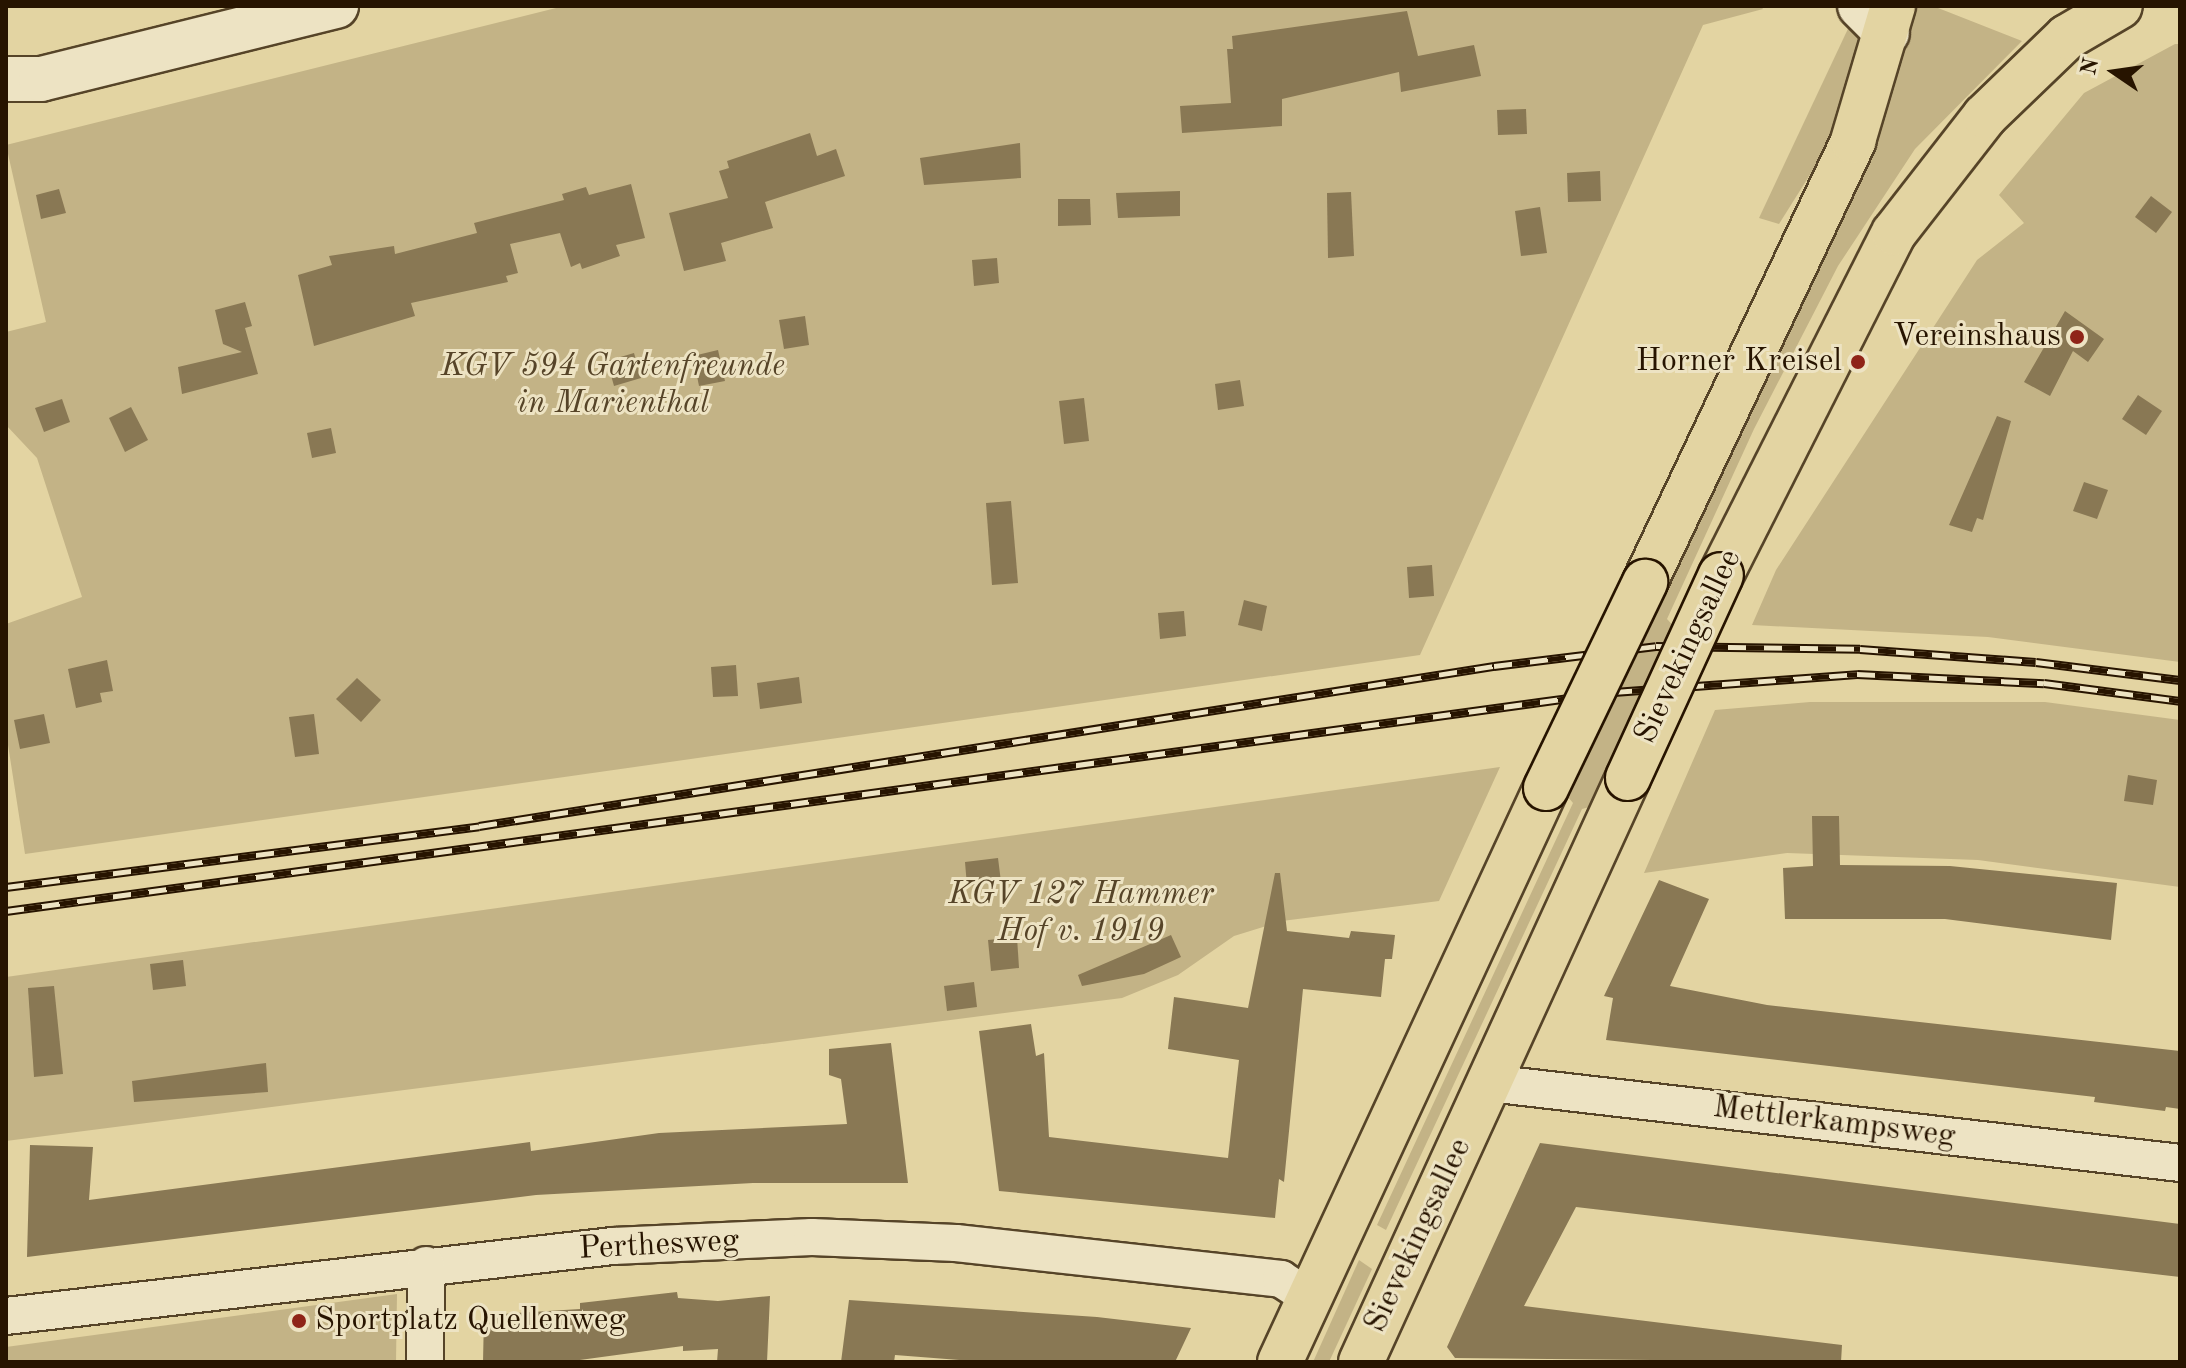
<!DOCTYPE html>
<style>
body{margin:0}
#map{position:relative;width:2186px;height:1368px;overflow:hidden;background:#e3d4a2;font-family:"Old Standard TT",serif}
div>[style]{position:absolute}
.green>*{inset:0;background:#c3b386}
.building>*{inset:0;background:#897854}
.roads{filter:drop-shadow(2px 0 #564428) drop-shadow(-2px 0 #564428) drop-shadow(0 2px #564428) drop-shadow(0 -2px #564428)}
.street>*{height:36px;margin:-18px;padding:0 18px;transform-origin:18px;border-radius:18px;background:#ede3c3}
.secondary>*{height:44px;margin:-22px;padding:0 22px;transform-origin:22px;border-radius:22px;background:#ede3c3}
.primary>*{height:44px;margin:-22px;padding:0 22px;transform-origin:22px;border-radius:22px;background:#e3d4a2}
.rail>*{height:9px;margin-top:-4.5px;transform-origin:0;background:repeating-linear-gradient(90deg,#ede3c3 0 18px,#271400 0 36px);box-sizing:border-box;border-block:2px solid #271400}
.bridges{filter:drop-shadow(2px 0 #271400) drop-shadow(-2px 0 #271400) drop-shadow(0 2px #271400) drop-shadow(0 -2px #271400)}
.primary-bridge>*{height:44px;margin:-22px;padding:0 22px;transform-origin:22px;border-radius:22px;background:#e3d4a2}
.dots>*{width:22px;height:22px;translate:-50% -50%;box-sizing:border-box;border:4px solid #ede3c3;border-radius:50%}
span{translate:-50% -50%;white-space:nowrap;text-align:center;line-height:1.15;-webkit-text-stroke:6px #ede3c3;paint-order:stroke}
.poi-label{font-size:32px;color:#271400}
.right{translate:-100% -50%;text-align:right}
.left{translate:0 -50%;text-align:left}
.park-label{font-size:32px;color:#564428;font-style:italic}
.street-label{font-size:32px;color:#271400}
.frame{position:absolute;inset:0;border:8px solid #271400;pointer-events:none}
.north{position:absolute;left:2074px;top:32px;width:80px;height:80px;-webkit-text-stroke:6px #ede3c3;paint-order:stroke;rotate:283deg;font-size:22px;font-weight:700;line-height:32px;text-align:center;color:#271400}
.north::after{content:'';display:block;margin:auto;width:28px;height:36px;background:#271400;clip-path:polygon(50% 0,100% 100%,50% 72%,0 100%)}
</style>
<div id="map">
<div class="green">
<i style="clip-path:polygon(564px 6px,1761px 6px,1763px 9px,1703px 25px,1420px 655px,25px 854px,6px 732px,6px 624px,82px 597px,37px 458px,6px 425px,6px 332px,46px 322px,6px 145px)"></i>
<i style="clip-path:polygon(1913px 6px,1933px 6px,2022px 41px,1915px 149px,1838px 266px,1754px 429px,1667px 619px,1679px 632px,1597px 805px,1582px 809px,1386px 1230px,1377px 1225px,1573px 803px,1563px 791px)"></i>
<i style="clip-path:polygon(1854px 16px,1864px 40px,1828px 146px,1779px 224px,1759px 218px)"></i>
<i style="clip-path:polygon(2175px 44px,2180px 44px,2180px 662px,1988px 637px,1752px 625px,1776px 570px,1977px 260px,2024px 223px,1999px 195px,2084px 93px)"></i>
<i style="clip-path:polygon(1810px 702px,2045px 702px,2180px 720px,2180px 887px,1978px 860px,1787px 853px,1644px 873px,1715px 710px)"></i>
<i style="clip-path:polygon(1500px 767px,1439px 901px,1282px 921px,1234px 936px,1178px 975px,1122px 998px,6px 1141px,6px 977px)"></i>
<i style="clip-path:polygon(1359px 1260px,1372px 1269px,1329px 1362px,1313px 1362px)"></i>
<i style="clip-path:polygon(397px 1294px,396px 1362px,6px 1362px,6px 1347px)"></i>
</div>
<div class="building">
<i style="clip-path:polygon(1407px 11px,1418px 56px,1474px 45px,1481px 76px,1401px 92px,1399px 72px,1282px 99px,1282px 126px,1182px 133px,1180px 106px,1231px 103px,1227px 49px,1233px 49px,1232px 36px)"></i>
<i style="clip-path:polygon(1526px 109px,1527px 134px,1498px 135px,1497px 110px)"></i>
<i style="clip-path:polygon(810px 133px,817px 156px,836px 149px,845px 176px,765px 202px,773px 228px,721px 243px,726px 261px,684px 271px,669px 213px,728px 198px,719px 171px,729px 168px,727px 161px)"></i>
<i style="clip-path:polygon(1020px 143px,1021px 178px,924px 185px,920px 158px)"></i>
<i style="clip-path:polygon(1600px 171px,1601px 201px,1568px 202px,1567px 173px)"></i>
<i style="clip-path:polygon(631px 184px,645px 238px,616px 245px,620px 256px,582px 269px,580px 263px,571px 267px,560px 233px,510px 244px,518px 273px,506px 276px,508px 282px,411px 303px,415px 316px,314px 346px,298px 275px,332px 265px,329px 256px,394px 246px,395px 254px,477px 233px,474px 223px,564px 200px,562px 194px,586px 187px,589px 195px)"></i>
<i style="clip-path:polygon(59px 189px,66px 213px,41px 219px,36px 195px)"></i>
<i style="clip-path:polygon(1180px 191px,1180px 216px,1118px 218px,1116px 193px)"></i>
<i style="clip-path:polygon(1351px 192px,1354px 256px,1328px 258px,1327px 193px)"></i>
<i style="clip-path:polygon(2151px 196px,2172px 212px,2156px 233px,2135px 217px)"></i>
<i style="clip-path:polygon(1058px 199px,1090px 199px,1091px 225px,1058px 226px)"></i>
<i style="clip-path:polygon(1540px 207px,1547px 253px,1521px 256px,1515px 211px)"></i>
<i style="clip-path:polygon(997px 258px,999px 283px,974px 286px,972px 260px)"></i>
<i style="clip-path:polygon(245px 302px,252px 326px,245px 328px,258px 374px,182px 394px,178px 367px,242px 352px,223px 344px,215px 310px)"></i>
<i style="clip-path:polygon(2065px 311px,2104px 339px,2088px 362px,2073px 351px,2050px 396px,2024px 382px)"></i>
<i style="clip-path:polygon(805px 316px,809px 345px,784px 349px,779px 320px)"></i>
<i style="clip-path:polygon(718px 350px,725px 381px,699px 386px,693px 356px)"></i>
<i style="clip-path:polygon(634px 353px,641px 378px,614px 386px,607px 361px)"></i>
<i style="clip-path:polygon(1240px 380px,1244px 406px,1218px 410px,1215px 384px)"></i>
<i style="clip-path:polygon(2138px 395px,2162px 411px,2146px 435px,2122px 419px)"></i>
<i style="clip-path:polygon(1084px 398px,1089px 441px,1064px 444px,1059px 401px)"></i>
<i style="clip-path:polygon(62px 399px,70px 422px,44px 432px,35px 408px)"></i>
<i style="clip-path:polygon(131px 407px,148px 440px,125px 452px,109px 418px)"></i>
<i style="clip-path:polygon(1997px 416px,2011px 421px,1983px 520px,1977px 518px,1972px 532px,1949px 525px)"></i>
<i style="clip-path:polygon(331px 428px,336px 453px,312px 458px,307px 433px)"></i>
<i style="clip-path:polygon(2084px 482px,2108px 490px,2097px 519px,2073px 511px)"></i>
<i style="clip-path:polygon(1011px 501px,1018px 583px,992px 585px,986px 503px)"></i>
<i style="clip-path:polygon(1432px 565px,1434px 596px,1409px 598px,1407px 567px)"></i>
<i style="clip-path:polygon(1244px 600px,1267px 606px,1262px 631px,1238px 625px)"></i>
<i style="clip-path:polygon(1184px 611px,1186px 636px,1160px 639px,1158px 613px)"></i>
<i style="clip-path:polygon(107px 660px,113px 691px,100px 693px,102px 702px,76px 708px,68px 669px)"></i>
<i style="clip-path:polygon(736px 665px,738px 696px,713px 697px,711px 667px)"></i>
<i style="clip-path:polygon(799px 677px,802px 703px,760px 709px,757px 683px)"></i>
<i style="clip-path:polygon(357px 678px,381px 700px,361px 722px,336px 699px)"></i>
<i style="clip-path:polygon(44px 714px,50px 743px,20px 749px,14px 720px)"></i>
<i style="clip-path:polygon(314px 714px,319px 754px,295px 757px,289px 717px)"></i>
<i style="clip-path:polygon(2128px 775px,2157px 780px,2153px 805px,2124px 801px)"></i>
<i style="clip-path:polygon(1812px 816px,1839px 816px,1840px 865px,1950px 866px,2117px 883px,2111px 940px,1945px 919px,1785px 919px,1783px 868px,1813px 866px)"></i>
<i style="clip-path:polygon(998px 858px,1001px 882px,967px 886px,965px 862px)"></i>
<i style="clip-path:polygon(1275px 873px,1280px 873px,1287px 931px,1349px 938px,1351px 931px,1395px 935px,1392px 959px,1385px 959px,1381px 997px,1303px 989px,1284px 1182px,1279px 1179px,1275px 1218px,999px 1191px,979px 1031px,1031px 1024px,1036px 1056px,1044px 1053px,1049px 1137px,1228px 1158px,1239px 1060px,1168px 1049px,1174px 997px,1248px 1008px)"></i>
<i style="clip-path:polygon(1659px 880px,1709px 899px,1670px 986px,1767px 1005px,2180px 1051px,2180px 1109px,2166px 1107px,2165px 1111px,2094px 1102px,2095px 1097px,1606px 1040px,1613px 998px,1604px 996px)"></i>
<i style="clip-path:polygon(1171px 935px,1181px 957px,1144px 974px,1082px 986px,1078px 975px)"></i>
<i style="clip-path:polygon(1017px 937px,1019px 968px,991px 971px,988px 940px)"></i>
<i style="clip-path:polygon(183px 960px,186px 986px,153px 990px,150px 964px)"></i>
<i style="clip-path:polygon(974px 982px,977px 1007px,947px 1011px,944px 986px)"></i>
<i style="clip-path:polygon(54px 986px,63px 1074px,34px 1077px,28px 988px)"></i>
<i style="clip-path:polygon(891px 1043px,908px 1183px,753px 1183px,536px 1195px,27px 1257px,30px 1145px,93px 1147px,89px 1200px,530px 1142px,531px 1151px,659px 1133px,847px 1124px,841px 1079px,829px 1075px,829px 1049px)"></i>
<i style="clip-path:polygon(266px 1063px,268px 1092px,134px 1102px,132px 1081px)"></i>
<i style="clip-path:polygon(1540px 1143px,2180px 1224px,2180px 1277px,1576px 1207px,1524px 1306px,1842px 1345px,1841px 1362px,1455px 1358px,1447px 1347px)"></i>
<i style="clip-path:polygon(677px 1292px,678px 1298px,718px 1301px,770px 1296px,767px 1362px,717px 1362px,718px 1349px,683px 1351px,683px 1346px,565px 1362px,483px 1362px,484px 1315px,580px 1309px,580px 1303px)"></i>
<i style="clip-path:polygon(849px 1300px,1097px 1317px,1191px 1328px,1175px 1362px,985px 1362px,895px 1355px,894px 1362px,841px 1362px)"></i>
</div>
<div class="roads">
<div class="street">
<i style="left:1489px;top:1083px;width:696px;rotate:6.6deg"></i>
<i style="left:6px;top:1316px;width:611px;rotate:-6.58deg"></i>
<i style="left:613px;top:1246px;width:199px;rotate:-2.6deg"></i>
<i style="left:812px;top:1237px;width:144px;rotate:2.4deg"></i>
<i style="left:956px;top:1243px;width:327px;rotate:6.3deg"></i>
<i style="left:1281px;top:1279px;width:33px;rotate:33deg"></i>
<i style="left:425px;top:1362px;width:97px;rotate:-89.4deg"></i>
</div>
<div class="secondary">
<i style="left:1860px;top:6px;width:38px;rotate:45deg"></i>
<i style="left:6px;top:79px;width:35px"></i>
<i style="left:41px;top:79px;width:304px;rotate:-13.9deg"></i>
</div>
<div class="primary">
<i style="left:1721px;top:575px;width:383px;rotate:-63.2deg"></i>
<i style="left:1894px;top:233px;width:148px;rotate:-52.1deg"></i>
<i style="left:1985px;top:116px;width:114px;rotate:-43.9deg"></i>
<i style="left:2067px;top:37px;width:61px;rotate:-30.3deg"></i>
<i style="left:1645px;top:582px;width:488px;rotate:-64.7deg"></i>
<i style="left:1853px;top:141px;width:141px;rotate:-73.5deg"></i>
<i style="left:1280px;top:1362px;width:633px;rotate:-65.14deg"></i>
<i style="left:1361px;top:1362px;width:642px;rotate:-65.43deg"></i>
</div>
</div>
<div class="rail">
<i style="left:6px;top:887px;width:477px;rotate:-7.3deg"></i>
<i style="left:479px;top:826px;width:1028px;rotate:-8.96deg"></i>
<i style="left:1494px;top:666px;width:163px;rotate:-7deg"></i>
<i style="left:1656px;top:646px;width:204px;rotate:0.8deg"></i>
<i style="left:1860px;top:649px;width:176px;rotate:4.2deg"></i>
<i style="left:2036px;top:662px;width:145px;rotate:7.1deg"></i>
<i style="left:6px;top:911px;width:1623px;rotate:-7.76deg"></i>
<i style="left:1614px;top:692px;width:244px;rotate:-4.2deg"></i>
<i style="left:1857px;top:674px;width:187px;rotate:2.8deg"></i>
<i style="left:2044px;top:683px;width:137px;rotate:7.5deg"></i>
</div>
<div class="bridges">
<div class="primary-bridge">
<i style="left:1628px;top:778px;width:223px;rotate:-65.4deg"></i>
<i style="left:1546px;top:788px;width:229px;rotate:-64.3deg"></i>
</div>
</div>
<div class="dots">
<i style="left:2077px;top:337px;background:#8f2418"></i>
<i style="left:1858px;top:362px;background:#8f2418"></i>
<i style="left:299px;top:1321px;background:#8f2418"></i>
</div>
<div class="poi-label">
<span class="right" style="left:2061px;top:337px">Vereinshaus</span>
<span class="right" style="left:1842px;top:362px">Horner Kreisel</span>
<span class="left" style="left:315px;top:1321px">Sportplatz Quellenweg</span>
</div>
<div class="park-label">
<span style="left:613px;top:386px">KGV 594 Gartenfreunde<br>in Marienthal</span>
<span style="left:1081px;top:914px">KGV 127 Hammer<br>Hof v. 1919</span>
</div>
<div class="street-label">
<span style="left:1689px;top:647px;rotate:-65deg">Sievekingsallee</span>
<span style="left:1834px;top:1123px;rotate:7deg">Mettlerkampsweg</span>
<span style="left:1419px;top:1236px;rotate:-65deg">Sievekingsallee</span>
<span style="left:659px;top:1246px;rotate:-3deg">Perthesweg</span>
</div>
<div class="frame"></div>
<div class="north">N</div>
</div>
